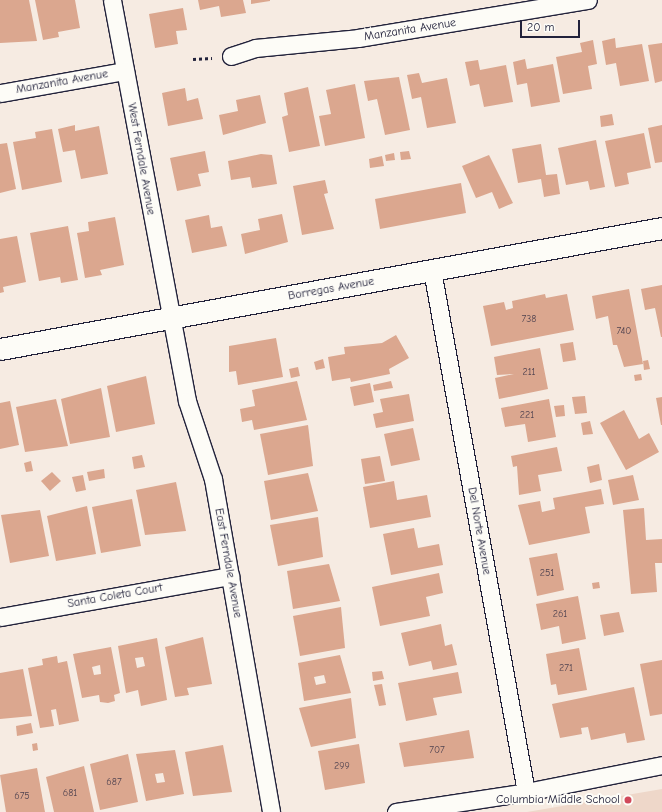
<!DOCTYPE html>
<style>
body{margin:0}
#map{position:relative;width:662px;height:812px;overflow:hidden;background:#f6ebe2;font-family:"Comic Neue",sans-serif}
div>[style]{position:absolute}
.built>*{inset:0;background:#eed7c9}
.building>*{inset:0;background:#dba78f}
.path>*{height:2.5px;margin-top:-1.25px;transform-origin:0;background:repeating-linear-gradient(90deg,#22223b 0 3px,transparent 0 6px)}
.roads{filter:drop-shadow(1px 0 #22223b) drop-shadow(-1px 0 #22223b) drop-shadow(0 1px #22223b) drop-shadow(0 -1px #22223b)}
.minor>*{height:17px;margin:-8.5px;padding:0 8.5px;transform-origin:8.5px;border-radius:8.5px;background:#fdfcf7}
.tertiary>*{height:21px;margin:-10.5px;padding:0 10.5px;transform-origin:10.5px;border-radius:10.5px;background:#fdfcf7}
.dots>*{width:11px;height:11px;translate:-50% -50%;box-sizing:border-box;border:2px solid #fdfcf7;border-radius:50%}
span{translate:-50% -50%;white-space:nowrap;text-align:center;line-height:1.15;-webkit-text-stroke:4px #fdfcf7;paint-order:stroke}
.number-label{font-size:10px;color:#504350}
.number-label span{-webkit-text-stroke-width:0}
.street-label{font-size:12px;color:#22223b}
.poi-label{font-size:12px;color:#22223b}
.right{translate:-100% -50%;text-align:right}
.scale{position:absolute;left:520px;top:20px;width:60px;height:18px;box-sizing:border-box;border:2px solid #22223b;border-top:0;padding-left:5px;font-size:12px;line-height:14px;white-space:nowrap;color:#22223b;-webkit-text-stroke:3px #fdfcf7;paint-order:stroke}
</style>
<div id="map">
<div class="built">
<i style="clip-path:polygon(662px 789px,662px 812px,527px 812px)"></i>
</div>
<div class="building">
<i style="clip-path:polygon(0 0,29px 0,37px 41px,0 43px)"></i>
<i style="clip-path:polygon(35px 0,75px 0,80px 28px,58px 32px,59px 37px,43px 40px)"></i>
<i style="clip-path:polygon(198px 0,243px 0,246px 13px,221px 17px,219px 6px,200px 10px)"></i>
<i style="clip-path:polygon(251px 0,270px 0,270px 1px,251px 4px)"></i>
<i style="clip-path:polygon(183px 8px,187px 30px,176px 31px,178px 44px,155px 48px,149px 14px)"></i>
<i style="clip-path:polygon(615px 38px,616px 48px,642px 44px,649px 81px,620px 86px,616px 63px,606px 65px,602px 41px)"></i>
<i style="clip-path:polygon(593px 40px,597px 64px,588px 66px,592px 89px,563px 94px,556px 57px,582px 52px,580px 43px)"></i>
<i style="clip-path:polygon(662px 43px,662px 81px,655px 83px,648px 45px)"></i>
<i style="clip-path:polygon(525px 59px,527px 69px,553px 64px,560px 102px,531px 107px,527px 83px,517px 85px,513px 62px)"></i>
<i style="clip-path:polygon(478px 60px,480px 70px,506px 65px,513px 102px,484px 107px,479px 84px,470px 86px,465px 62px)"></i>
<i style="clip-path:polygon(419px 73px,422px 83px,447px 78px,456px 123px,427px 128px,421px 97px,412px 99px,407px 75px)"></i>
<i style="clip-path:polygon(399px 77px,410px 130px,385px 135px,377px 99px,368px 101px,364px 81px)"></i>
<i style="clip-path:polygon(355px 84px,365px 138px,325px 146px,319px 116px,331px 114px,326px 90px)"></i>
<i style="clip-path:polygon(308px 87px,320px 146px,289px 152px,282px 117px,288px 115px,284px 93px)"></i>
<i style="clip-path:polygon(185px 88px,187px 101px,198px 98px,203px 119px,168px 126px,162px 93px)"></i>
<i style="clip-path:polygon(260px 95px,266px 123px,223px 135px,219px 115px,238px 111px,236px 100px)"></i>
<i style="clip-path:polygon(612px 114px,614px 125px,601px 127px,600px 116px)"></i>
<i style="clip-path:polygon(75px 125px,75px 131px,99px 126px,108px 174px,81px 179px,75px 150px,63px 152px,58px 129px)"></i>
<i style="clip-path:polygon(662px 125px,662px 162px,655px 163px,648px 128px)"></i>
<i style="clip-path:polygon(52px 129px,62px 182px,22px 190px,13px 142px,36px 138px,35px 132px)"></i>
<i style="clip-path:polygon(644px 133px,651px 168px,627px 173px,629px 184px,615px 187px,605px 141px)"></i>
<i style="clip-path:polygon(596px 140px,605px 187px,590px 190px,588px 181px,566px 185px,558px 148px)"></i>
<i style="clip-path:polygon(7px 143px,16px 189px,0 193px,0 144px)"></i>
<i style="clip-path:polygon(541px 144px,546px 175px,557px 174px,560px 194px,544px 197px,541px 179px,518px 183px,512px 149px)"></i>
<i style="clip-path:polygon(205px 151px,209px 172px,198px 174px,201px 186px,177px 191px,170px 158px)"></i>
<i style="clip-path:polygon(409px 151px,411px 159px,401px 160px,400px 152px)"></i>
<i style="clip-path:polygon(394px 153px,395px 160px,386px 161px,385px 155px)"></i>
<i style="clip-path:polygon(261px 154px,272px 155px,277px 184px,252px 188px,250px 177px,231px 180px,228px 161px)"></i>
<i style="clip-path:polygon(489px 155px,513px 203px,499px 209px,492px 192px,476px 198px,462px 166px)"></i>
<i style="clip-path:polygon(382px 156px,384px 166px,370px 168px,369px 159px)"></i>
<i style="clip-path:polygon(325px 180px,328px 193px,324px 194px,334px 229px,302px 235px,293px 186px)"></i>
<i style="clip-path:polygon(461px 183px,466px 213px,380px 229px,375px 199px)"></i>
<i style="clip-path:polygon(282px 214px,288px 242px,245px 254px,241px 234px,260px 230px,258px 219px)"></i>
<i style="clip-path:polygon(209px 215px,211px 228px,222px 226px,227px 246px,192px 253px,185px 220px)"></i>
<i style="clip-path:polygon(115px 217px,124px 265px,100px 270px,102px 275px,85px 278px,77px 233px,89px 231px,88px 222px)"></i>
<i style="clip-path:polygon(68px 226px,78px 280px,61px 283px,60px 277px,39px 281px,30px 233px)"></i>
<i style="clip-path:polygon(17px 236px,26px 282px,3px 287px,4px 292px,0 293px,0 239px)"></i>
<i style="clip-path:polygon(662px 285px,662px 337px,661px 337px,655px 308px,645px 310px,641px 289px)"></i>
<i style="clip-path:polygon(629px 289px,643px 364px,624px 367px,617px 345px,613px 345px,608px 316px,596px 319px,592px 296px)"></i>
<i style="clip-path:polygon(545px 294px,546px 298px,567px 294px,574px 330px,491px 346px,483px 306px,504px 302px,506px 310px,513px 308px,512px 301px)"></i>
<i style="clip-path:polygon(396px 335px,409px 358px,389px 369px,390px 374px,351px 382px,350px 378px,332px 381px,328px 357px,345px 354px,344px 347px,382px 343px)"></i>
<i style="clip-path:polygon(276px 338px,283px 377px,238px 385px,236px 371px,229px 372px,229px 346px)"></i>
<i style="clip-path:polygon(573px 342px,576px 360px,563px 362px,560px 344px)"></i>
<i style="clip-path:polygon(540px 348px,548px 389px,499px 399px,495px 378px,514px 374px,497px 375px,494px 357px)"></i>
<i style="clip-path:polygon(323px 359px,325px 368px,316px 370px,314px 362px)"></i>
<i style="clip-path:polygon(648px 360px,650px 369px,644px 370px,643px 361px)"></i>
<i style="clip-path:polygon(298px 367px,300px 376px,291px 378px,289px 369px)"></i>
<i style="clip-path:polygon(641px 374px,642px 380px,635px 381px,634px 375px)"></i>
<i style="clip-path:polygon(146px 376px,155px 424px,116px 432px,107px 386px)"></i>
<i style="clip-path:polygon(297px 381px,307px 420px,254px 430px,252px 420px,242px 422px,240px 409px,255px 406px,252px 390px)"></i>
<i style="clip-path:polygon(391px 381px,393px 388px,374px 391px,373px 385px)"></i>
<i style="clip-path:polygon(370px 383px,374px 402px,354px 406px,350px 387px)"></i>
<i style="clip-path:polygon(101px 388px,110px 437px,70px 444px,61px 399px)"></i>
<i style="clip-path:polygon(409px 394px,414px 421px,376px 428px,373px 414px,383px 412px,380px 399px)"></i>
<i style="clip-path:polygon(585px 396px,587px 413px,575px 414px,572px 397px)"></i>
<i style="clip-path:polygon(662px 397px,662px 425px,661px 425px,656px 398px)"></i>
<i style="clip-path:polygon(56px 399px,68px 446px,25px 452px,16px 407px)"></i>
<i style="clip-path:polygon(549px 399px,556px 437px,528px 442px,525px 424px,505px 427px,501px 408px)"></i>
<i style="clip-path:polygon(10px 401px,19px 445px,0 449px,0 403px)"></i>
<i style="clip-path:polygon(564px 405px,565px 416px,556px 417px,554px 406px)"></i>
<i style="clip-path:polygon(624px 410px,639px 439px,649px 433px,659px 452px,626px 470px,600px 423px)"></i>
<i style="clip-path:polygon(590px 421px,593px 434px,583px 435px,581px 423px)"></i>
<i style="clip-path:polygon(308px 425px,313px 466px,268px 475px,260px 434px)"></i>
<i style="clip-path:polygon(413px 428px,420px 460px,391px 466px,384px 434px)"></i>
<i style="clip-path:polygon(557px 447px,562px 471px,538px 475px,541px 491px,519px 495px,517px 466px,513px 467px,511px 456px)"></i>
<i style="clip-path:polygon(142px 455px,145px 467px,134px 469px,132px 457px)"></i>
<i style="clip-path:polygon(380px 456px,385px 481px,365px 484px,361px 459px)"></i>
<i style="clip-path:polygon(31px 461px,33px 471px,26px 472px,24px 463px)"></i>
<i style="clip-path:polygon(599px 464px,602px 480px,590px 483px,587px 467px)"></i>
<i style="clip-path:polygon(104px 469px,105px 478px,89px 481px,87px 472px)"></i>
<i style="clip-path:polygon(52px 472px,61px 481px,50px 491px,41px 481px)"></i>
<i style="clip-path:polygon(308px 473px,318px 511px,271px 520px,264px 481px)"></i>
<i style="clip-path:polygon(83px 475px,86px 490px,76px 492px,72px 477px)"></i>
<i style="clip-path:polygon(633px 475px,639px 500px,613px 505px,608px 480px)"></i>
<i style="clip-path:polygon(394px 481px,397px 500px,427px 495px,431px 517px,370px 528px,363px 487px)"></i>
<i style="clip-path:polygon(176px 482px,186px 531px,145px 535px,136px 490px)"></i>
<i style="clip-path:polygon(601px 489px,604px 504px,585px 507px,590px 533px,529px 545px,518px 505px,540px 501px,542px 512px,555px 509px,553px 498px)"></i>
<i style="clip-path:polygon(132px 499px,141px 546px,101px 553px,92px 507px)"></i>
<i style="clip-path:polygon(87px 506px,96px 554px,56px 561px,47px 516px)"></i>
<i style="clip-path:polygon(644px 508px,646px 540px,662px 539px,662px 563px,655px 563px,657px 592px,631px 594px,623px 510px)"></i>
<i style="clip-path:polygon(40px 510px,49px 556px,10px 563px,1px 515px)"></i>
<i style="clip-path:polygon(318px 517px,323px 557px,278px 566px,270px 525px)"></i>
<i style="clip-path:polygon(414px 528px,418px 548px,439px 544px,443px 565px,391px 575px,383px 534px)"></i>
<i style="clip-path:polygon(557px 553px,564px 590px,537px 596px,529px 558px)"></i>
<i style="clip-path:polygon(329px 564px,340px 601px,293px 609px,287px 571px)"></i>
<i style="clip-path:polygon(439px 573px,443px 593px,426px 597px,430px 616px,380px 626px,372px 587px)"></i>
<i style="clip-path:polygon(599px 582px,600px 588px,593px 589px,592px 583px)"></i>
<i style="clip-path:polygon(578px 596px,586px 639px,562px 644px,559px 626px,541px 630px,536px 604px)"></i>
<i style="clip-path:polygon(341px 607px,345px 648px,300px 656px,293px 616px)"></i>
<i style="clip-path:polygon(619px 612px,624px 632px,604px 636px,600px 615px)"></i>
<i style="clip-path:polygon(441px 624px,445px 646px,452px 644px,457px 665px,433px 670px,431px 661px,409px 666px,401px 633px)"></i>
<i style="clip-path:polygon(203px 637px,212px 684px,187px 688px,189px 695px,175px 697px,165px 647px)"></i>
<i style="clip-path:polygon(evenodd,157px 638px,167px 700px,141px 706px,138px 690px,126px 693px,118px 646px,157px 638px,143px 657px,145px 666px,137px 668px,135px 658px,143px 657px)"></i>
<i style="clip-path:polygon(evenodd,111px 647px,120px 693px,114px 695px,115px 701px,108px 703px,100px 702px,99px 695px,82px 698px,73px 654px,111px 647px,100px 665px,101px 674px,94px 675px,92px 667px,100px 665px)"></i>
<i style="clip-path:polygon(579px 648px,587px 690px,558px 695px,556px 684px,551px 685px,546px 654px)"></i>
<i style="clip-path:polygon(evenodd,340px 655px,351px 693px,304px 701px,298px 663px,340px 655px,324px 675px,326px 683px,316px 685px,314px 677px,324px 675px)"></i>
<i style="clip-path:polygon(57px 656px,58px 663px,67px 661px,79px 721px,59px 725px,56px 709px,51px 710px,54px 726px,40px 728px,28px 668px,43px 665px,42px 659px)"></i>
<i style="clip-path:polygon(662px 660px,662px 714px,650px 716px,640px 664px)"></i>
<i style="clip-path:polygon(23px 669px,32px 716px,0 719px,0 673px)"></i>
<i style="clip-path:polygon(382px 671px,384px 679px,373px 681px,372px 672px)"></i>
<i style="clip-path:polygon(458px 672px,462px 693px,433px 698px,437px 715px,406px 721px,398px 683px)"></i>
<i style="clip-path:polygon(382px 684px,386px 705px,379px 706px,374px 685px)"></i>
<i style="clip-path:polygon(634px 687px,645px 740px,627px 743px,625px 733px,591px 740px,588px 727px,581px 728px,582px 734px,560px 738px,552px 704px)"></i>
<i style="clip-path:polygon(351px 698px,356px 738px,311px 747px,299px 708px)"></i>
<i style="clip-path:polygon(31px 723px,33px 733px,17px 736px,16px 726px)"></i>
<i style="clip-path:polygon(469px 730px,474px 758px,404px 767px,399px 743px)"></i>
<i style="clip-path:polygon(37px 743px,38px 750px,33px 751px,32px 744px)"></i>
<i style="clip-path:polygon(359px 744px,365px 783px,325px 790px,318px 751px)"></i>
<i style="clip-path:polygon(223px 745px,232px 792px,193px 796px,185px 752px)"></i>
<i style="clip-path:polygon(evenodd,175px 750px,184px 794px,146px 801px,136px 754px,175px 750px,163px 773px,165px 782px,157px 783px,155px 774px,163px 773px)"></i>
<i style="clip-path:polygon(128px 754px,138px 802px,100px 810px,90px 764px)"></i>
<i style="clip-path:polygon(84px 766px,94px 812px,54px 812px,46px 777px)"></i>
<i style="clip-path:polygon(37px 768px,45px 812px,6px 812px,0 775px)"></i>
</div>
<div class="path">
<i style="left:193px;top:59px;width:19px;rotate:-3deg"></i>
</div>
<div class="roads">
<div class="minor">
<i style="left:112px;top:0;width:408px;rotate:79.4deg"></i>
<i style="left:187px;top:401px;width:82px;rotate:71.6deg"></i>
<i style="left:213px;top:479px;width:338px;rotate:80.1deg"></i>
<i style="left:231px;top:56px;width:25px;rotate:-18deg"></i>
<i style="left:255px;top:48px;width:103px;rotate:-5.5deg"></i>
<i style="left:358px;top:38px;width:233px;rotate:-9.4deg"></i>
<i style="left:0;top:93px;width:127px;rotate:-10deg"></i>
<i style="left:432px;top:270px;width:530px;rotate:79.79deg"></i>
<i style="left:0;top:617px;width:234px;rotate:-10.1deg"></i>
<i style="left:396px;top:812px;width:132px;rotate:-8.7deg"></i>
<i style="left:526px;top:792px;width:139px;rotate:-11.2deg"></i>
</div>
<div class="tertiary">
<i style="left:0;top:349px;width:673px;rotate:-10.36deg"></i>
</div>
</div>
<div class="dots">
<i style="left:628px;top:800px;background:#d1495b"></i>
</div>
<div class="number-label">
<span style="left:529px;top:320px">738</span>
<span style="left:624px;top:332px">740</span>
<span style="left:529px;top:373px">211</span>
<span style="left:527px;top:416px">221</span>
<span style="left:547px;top:574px">251</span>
<span style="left:560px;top:615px">261</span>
<span style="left:566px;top:669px">271</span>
<span style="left:437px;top:751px">707</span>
<span style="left:342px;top:767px">299</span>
<span style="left:114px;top:783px">687</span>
<span style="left:70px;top:794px">681</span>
<span style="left:22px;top:797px">675</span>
</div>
<div class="street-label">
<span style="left:410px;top:30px;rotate:-9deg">Manzanita Avenue</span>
<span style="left:62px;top:82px;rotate:-10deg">Manzanita Avenue</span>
<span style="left:141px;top:159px;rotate:80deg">West Ferndale Avenue</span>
<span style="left:331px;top:289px;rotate:-10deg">Borregas Avenue</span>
<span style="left:479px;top:531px;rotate:80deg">Del Norte Avenue</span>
<span style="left:228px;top:563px;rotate:80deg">East Ferndale Avenue</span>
<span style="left:115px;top:596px;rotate:-10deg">Santa Coleta Court</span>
</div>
<div class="poi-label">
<span class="right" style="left:620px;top:800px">Columbia Middle School</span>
</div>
<div class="scale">20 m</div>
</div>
